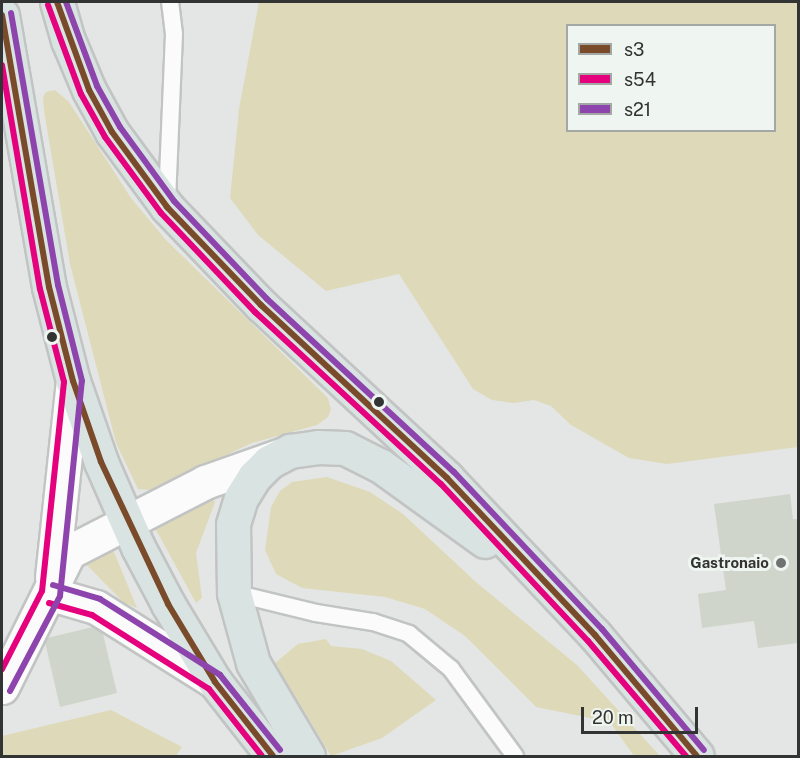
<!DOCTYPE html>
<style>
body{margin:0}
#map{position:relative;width:800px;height:758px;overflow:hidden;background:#e3e6e4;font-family:"Public Sans",sans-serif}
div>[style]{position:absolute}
.green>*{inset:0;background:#dedab9}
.building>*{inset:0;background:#cfd5ca}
.roads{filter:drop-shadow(2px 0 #c2c4c3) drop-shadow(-2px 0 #c2c4c3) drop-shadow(0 2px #c2c4c3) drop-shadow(0 -2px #c2c4c3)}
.service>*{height:16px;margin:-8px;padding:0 8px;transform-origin:8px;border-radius:8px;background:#fbfbfb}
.minor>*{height:33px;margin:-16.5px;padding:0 16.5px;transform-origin:16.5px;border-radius:16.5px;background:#fbfbfb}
.primary>*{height:33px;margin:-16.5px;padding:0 16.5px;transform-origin:16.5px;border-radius:16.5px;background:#d8e3e2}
.bus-1>*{height:6px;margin:-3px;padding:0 3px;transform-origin:3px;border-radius:3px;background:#7a4b2a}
.bus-2>*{height:6px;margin:-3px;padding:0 3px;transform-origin:3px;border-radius:3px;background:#e5007d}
.bus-3>*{height:6px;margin:-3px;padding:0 3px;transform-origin:3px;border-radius:3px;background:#8e44ad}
.dots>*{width:16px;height:16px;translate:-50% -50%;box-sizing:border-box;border:3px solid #eff5f1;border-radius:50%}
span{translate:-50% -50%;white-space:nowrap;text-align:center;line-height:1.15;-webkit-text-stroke:6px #eff5f1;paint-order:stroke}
.poi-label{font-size:15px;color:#323433;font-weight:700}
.right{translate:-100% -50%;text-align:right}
.frame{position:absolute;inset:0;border:3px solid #323433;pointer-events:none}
.legend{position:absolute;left:566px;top:24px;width:210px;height:108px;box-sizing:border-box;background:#eff5f1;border:2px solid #a3a8a5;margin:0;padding:8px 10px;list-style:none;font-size:18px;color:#323433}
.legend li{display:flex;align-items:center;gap:12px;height:30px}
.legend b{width:30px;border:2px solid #a3a8a5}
.scale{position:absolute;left:581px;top:707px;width:117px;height:27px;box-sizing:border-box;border:3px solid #323433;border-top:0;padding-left:8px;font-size:18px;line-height:21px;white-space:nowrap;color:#323433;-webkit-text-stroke:4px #eff5f1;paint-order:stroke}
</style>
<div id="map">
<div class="green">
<i style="clip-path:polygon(evenodd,259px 2px,798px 2px,798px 447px,667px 464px,629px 458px,571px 425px,551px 406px,534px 400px,514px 403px,492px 400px,473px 389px,399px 274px,326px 291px,258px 235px,230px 198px,239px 109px,259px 2px,568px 26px,774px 26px,774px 130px,568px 130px,568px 26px)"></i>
<i style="clip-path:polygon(55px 90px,69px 102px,131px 198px,166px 240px,328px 398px,331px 409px,328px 417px,317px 425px,252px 443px,151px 490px,138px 489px,116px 443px,70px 264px,44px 111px,43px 97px,46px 92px)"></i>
<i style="clip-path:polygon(327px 477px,370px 492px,403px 514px,477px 583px,577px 665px,660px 756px,634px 756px,610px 722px,536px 707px,465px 636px,425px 609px,385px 597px,302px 588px,276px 574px,265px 550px,271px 507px,280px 491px,292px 482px)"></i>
<i style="clip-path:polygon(211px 497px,215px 502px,196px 553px,202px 598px,196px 603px,155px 528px)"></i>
<i style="clip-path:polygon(108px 548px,114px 552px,137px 608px,123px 602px,84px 562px)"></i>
<i style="clip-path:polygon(326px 639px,331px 646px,362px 649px,391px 661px,436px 700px,382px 738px,331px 756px,275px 663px,298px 644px)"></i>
<i style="clip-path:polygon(111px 710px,182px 747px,176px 756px,2px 756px,2px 736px)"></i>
</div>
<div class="building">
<i style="clip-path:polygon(790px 494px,793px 519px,798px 519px,798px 643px,758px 648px,754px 621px,702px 628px,698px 594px,726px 590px,714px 504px)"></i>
<i style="clip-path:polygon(93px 627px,103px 634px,117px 693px,60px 707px,45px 642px,47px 638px)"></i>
</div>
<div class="roads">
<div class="service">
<i style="left:167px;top:201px;width:167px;rotate:-87.6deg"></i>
<i style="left:174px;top:34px;width:32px;rotate:-97deg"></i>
<i style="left:234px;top:593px;width:84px;rotate:13.7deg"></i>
<i style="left:316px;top:613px;width:58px;rotate:9deg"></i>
<i style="left:373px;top:622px;width:38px;rotate:18deg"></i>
<i style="left:409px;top:634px;width:55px;rotate:39.8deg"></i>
<i style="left:451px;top:669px;width:108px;rotate:53.7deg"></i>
</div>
<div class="minor">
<i style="left:52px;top:577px;width:197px;rotate:-83.9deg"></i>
<i style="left:51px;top:594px;width:47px;rotate:16.1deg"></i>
<i style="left:96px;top:607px;width:141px;rotate:32.2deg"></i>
<i style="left:2px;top:687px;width:151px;rotate:-63.6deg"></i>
<i style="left:69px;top:552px;width:153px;rotate:-27.2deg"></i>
<i style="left:205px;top:482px;width:78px;rotate:-19.4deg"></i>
</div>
<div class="primary">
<i style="left:57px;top:2px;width:40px;rotate:74deg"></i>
<i style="left:68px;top:40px;width:54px;rotate:67.2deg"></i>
<i style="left:89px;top:90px;width:48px;rotate:61.3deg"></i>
<i style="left:112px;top:132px;width:93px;rotate:53.7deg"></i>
<i style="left:167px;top:207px;width:136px;rotate:46.2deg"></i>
<i style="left:261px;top:305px;width:254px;rotate:42.9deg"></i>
<i style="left:447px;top:478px;width:216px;rotate:46.7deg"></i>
<i style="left:595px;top:635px;width:158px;rotate:49.9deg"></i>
<i style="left:2px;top:15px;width:276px;rotate:80.2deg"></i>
<i style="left:49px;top:287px;width:97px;rotate:75.7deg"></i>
<i style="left:73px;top:381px;width:86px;rotate:70.9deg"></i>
<i style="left:101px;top:462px;width:93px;rotate:66.5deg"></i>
<i style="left:138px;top:547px;width:64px;rotate:62.2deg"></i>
<i style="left:168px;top:604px;width:91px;rotate:58.9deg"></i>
<i style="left:215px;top:682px;width:94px;rotate:51.9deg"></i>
<i style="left:308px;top:756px;width:108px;rotate:-120.6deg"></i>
<i style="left:253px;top:663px;width:73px;rotate:-105.2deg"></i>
<i style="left:234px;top:593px;width:69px;rotate:-90.8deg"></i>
<i style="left:233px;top:524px;width:27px;rotate:-73deg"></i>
<i style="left:241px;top:498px;width:25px;rotate:-58deg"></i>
<i style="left:254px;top:477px;width:21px;rotate:-45deg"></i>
<i style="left:269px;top:462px;width:24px;rotate:-28deg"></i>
<i style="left:290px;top:451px;width:28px;rotate:-8deg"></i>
<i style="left:318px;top:447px;width:27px;rotate:2deg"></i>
<i style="left:345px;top:448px;width:40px;rotate:26.6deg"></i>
<i style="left:381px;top:466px;width:128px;rotate:35.8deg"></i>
</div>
</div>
<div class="bus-1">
<i style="left:57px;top:2px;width:94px;rotate:70deg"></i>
<i style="left:89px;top:90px;width:48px;rotate:61.3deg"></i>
<i style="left:112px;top:132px;width:93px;rotate:53.7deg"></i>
<i style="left:167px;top:207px;width:136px;rotate:46.2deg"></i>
<i style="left:261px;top:305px;width:254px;rotate:42.9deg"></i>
<i style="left:447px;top:478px;width:216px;rotate:46.7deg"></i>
<i style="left:595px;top:635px;width:158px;rotate:49.9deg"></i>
<i style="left:2px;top:15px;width:276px;rotate:80.2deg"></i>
<i style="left:49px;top:287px;width:97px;rotate:75.7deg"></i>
<i style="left:73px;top:381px;width:86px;rotate:70.9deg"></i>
<i style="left:101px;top:462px;width:157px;rotate:64.7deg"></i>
<i style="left:168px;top:604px;width:91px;rotate:58.9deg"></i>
<i style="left:215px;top:682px;width:94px;rotate:51.9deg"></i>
</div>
<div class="bus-2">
<i style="left:48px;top:5px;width:95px;rotate:69.7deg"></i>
<i style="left:81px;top:94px;width:49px;rotate:60.8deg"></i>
<i style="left:105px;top:137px;width:94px;rotate:53.6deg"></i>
<i style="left:161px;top:213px;width:137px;rotate:46.5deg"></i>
<i style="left:255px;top:312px;width:253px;rotate:42.8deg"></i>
<i style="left:441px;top:484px;width:215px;rotate:46.9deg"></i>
<i style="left:588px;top:641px;width:151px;rotate:49.6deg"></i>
<i style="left:2px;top:65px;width:227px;rotate:80.4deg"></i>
<i style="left:40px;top:289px;width:96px;rotate:75.5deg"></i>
<i style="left:64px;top:382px;width:210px;rotate:96deg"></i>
<i style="left:42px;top:591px;width:88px;rotate:117.1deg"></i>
<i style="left:49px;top:603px;width:45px;rotate:15.6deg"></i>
<i style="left:92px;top:615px;width:138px;rotate:32.3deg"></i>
<i style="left:209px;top:689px;width:85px;rotate:51.7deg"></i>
</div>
<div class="bus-3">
<i style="left:66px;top:2px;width:90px;rotate:69.7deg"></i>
<i style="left:97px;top:86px;width:47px;rotate:60.7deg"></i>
<i style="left:120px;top:127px;width:92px;rotate:53.9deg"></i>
<i style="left:174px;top:201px;width:135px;rotate:46.5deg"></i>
<i style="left:267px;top:299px;width:255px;rotate:42.8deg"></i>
<i style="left:454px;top:472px;width:216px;rotate:46.7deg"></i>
<i style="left:602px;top:629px;width:158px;rotate:49.9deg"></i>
<i style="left:53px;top:585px;width:49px;rotate:16.6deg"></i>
<i style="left:100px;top:599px;width:142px;rotate:32.3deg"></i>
<i style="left:220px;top:675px;width:96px;rotate:51.3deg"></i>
<i style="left:10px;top:691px;width:107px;rotate:-62.2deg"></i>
<i style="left:60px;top:596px;width:216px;rotate:-84.2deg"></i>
<i style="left:82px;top:381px;width:99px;rotate:-104deg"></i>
<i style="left:58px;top:285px;width:276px;rotate:-99.8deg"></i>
</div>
<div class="dots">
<i style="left:52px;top:337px;background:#323433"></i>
<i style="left:379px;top:402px;background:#323433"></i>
<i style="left:781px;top:563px;background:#707271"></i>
</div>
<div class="poi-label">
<span class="right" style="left:769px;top:563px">Gastronaio</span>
</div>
<div class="frame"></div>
<ul class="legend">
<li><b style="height:8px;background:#7a4b2a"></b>s3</li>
<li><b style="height:8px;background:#e5007d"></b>s54</li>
<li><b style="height:8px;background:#8e44ad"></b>s21</li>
</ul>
<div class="scale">20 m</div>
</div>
